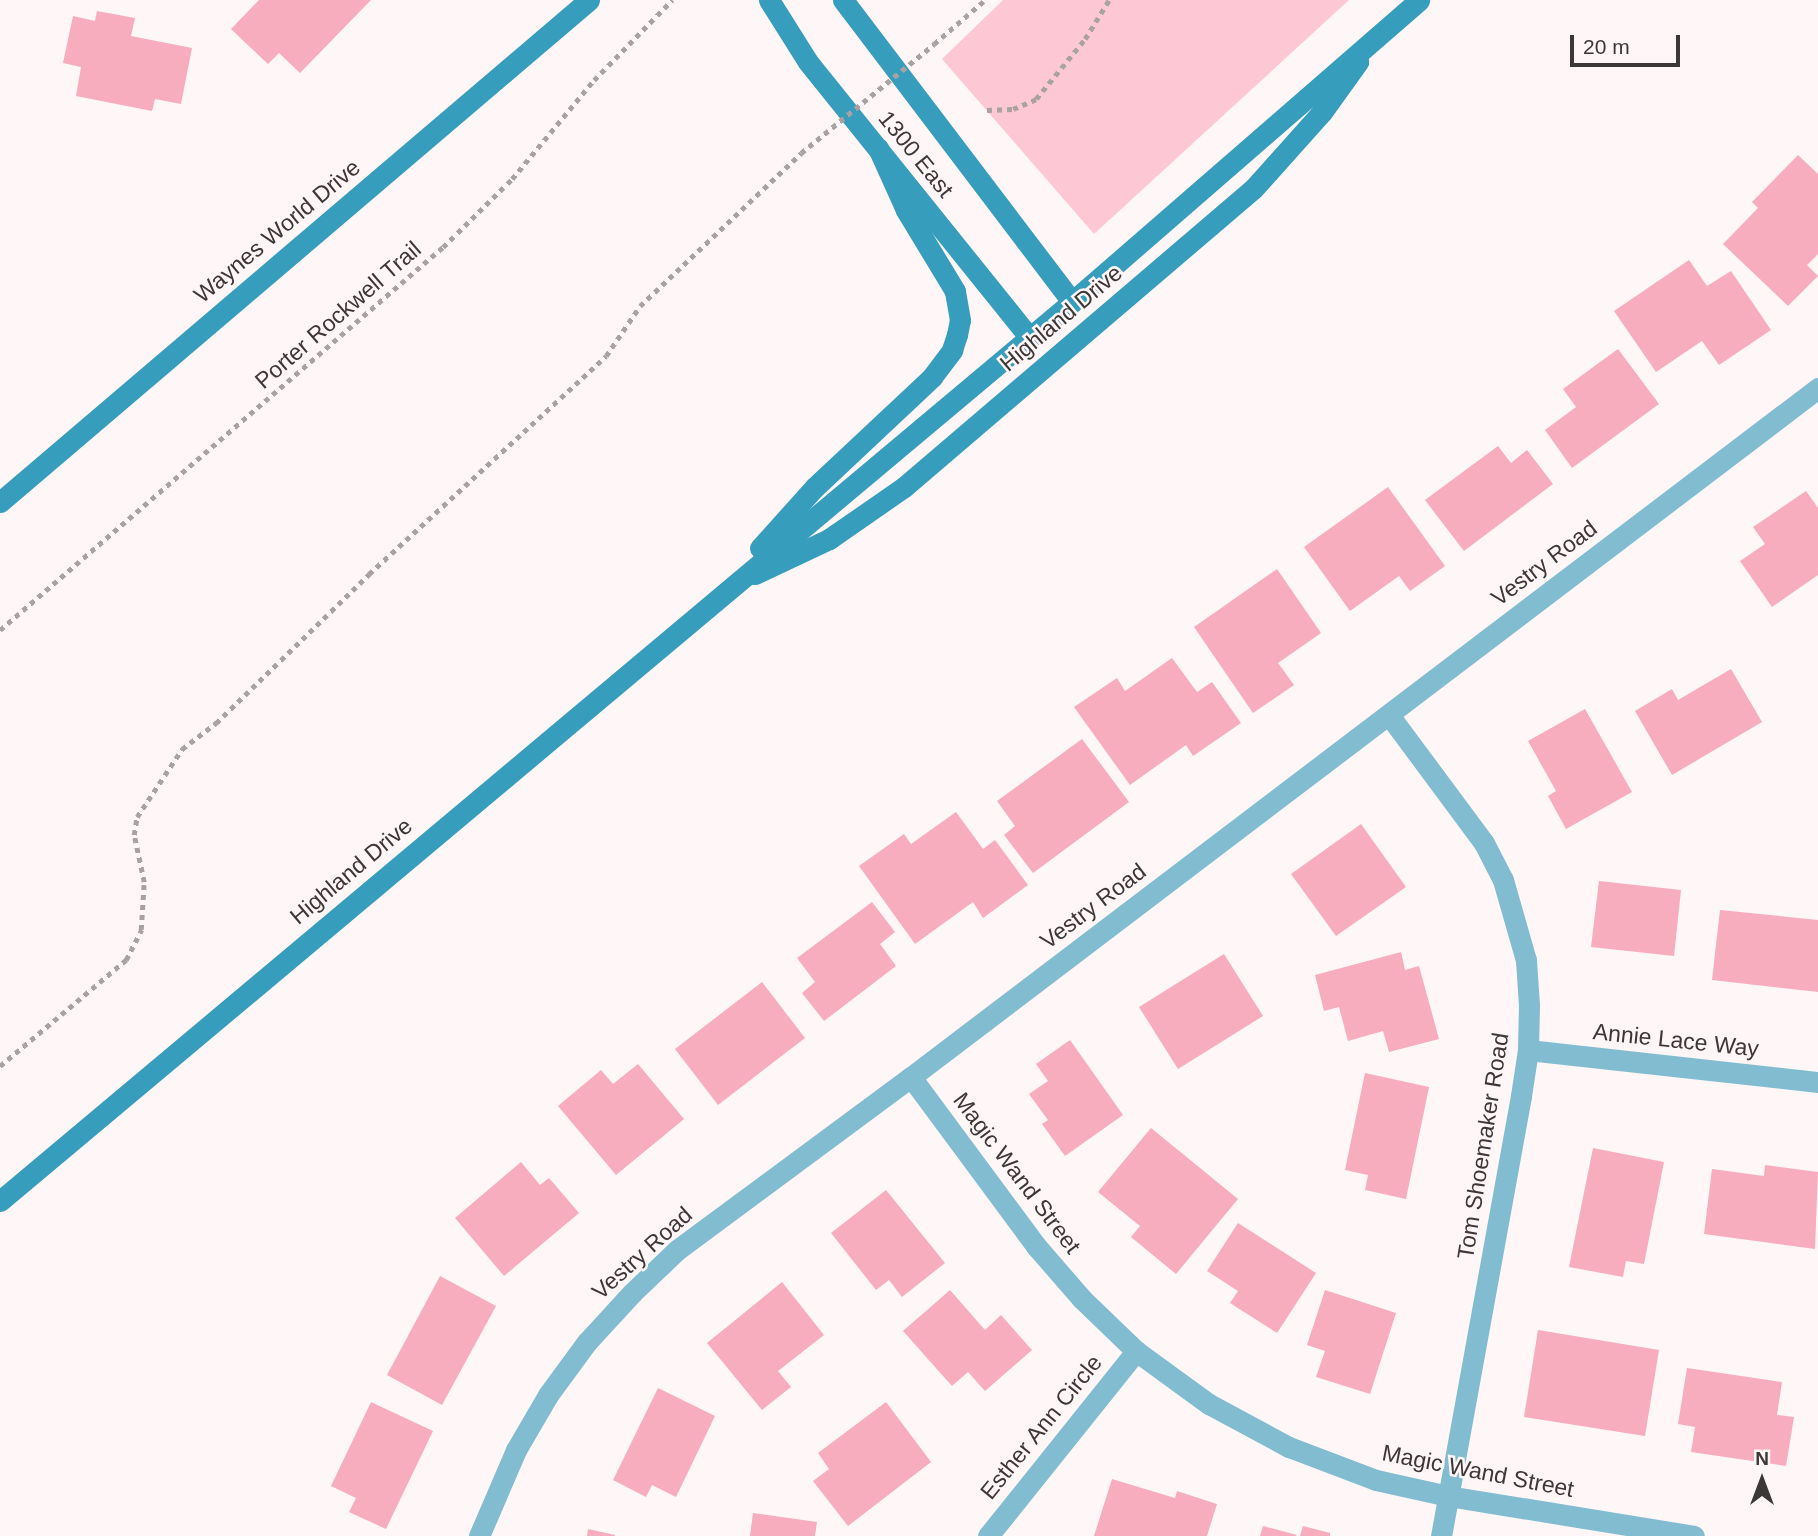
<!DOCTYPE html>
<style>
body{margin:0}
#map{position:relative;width:1818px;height:1536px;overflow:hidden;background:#fef6f7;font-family:Arial,sans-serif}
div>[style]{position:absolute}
.green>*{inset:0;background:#fdc8d3}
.building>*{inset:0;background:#f7adbe}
.path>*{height:4.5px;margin-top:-2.25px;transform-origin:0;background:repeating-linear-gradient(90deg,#a8a2a2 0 5px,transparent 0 10px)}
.street>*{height:21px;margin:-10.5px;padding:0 10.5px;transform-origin:10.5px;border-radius:10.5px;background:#81bcd0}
.secondary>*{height:21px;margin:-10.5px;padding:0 10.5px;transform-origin:10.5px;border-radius:10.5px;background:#379dbc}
.path-bridge>*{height:4.5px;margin-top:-2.25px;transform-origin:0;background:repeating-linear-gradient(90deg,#a8a2a2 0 5px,transparent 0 10px)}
span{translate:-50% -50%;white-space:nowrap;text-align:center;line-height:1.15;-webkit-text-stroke:5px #fef6f7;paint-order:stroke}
.street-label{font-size:23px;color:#3c3838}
.north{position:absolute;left:1727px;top:1445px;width:70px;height:70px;-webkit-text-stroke:5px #fef6f7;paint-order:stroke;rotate:0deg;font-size:19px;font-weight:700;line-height:28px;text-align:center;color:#3c3838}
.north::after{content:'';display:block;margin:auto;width:24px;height:32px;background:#3c3838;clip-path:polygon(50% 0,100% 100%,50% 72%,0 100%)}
.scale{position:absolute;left:1570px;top:35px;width:110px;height:32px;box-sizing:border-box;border:4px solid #3c3838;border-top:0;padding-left:9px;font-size:21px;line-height:24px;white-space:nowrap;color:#3c3838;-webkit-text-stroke:5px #fef6f7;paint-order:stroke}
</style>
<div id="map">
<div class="green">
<i style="clip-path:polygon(1003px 0,1349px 0,1094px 234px,942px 59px)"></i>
</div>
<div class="building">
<i style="clip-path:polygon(259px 0,371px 0,300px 73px,279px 53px,268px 64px,231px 29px)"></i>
<i style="clip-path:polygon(97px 11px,135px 18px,131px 36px,192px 48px,181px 104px,155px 99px,152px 111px,76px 96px,81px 67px,63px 63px,73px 16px,95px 21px)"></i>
<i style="clip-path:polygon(1798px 155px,1818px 174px,1818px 254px,1807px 265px,1818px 276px,1788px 306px,1723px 244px,1758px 208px,1752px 202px)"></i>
<i style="clip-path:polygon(1689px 260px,1707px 286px,1731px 271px,1771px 330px,1719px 365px,1702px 341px,1656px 372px,1614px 311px)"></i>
<i style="clip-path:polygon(1618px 349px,1659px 404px,1572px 468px,1545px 430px,1576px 407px,1563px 389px)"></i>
<i style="clip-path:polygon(1498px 446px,1511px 463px,1527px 450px,1553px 484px,1464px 551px,1425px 500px)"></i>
<i style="clip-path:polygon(1388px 487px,1445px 566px,1410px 591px,1399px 576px,1350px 611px,1304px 547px)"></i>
<i style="clip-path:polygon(1806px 491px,1818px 508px,1818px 575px,1772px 607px,1740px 561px,1765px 544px,1753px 527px)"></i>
<i style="clip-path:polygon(1277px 569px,1321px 633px,1278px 663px,1294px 685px,1253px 713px,1194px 627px)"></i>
<i style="clip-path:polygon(1172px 658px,1197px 692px,1212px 682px,1241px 723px,1193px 756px,1186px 745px,1130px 785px,1074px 707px,1117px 678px,1125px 691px)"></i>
<i style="clip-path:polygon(1731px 669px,1762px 722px,1672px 775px,1635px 711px,1672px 689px,1678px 700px)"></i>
<i style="clip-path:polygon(1585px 709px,1632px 792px,1566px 829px,1548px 796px,1556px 791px,1528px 741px)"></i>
<i style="clip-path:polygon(1082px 739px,1129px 802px,1033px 873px,1004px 835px,1015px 826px,997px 801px)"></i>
<i style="clip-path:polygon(956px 812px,983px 849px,995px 840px,1028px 885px,983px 918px,973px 902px,915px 944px,859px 866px,904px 834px,911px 844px)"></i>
<i style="clip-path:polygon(1361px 824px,1406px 887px,1336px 936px,1291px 874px)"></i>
<i style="clip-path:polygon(1599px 881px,1681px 890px,1674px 956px,1591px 947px)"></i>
<i style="clip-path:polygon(872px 902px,895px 932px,880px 944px,896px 966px,824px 1021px,802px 993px,815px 982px,797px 958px)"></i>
<i style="clip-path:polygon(1720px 910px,1818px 920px,1818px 992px,1712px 980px)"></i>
<i style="clip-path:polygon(1401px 952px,1405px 970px,1419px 966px,1439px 1039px,1389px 1052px,1383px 1031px,1348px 1041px,1339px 1007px,1324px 1011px,1315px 975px)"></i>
<i style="clip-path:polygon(1224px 954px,1263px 1016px,1178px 1069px,1139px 1007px)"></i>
<i style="clip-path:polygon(762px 982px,805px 1038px,718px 1105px,675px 1049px)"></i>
<i style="clip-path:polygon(1070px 1040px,1123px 1115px,1065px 1156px,1042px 1124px,1048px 1120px,1029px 1094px,1048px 1081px,1036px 1064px)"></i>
<i style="clip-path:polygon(638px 1064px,684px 1119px,616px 1175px,558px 1106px,601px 1070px,613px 1084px)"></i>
<i style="clip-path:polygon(1365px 1073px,1429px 1087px,1406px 1199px,1365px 1190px,1368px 1175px,1345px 1170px)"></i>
<i style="clip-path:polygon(1151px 1128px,1238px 1199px,1176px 1274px,1131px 1237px,1140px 1226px,1098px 1192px)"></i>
<i style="clip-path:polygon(1593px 1148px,1664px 1162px,1644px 1264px,1626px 1261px,1623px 1277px,1569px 1267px)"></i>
<i style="clip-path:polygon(521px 1162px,540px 1185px,549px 1178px,579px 1213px,504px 1276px,455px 1218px)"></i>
<i style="clip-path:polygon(1765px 1165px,1818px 1172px,1815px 1249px,1704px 1234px,1712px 1169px,1764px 1176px)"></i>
<i style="clip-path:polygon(886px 1190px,945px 1263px,902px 1297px,889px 1280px,876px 1290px,831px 1233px)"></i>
<i style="clip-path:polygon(1238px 1223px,1316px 1273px,1277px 1333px,1230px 1303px,1238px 1291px,1207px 1271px)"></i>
<i style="clip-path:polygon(440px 1276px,496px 1306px,442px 1405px,387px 1375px)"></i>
<i style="clip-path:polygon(782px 1282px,824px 1335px,778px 1371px,791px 1387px,762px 1410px,707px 1343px)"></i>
<i style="clip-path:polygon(950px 1290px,985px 1330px,1001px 1315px,1032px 1350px,985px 1391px,968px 1372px,952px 1386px,903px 1331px)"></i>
<i style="clip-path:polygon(1325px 1290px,1396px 1313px,1370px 1394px,1316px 1377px,1325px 1351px,1307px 1345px)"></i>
<i style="clip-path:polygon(1538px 1330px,1659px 1350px,1645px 1436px,1524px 1417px)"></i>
<i style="clip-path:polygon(1687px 1368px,1782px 1382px,1777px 1415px,1794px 1417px,1786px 1466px,1691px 1452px,1695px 1427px,1678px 1424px)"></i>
<i style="clip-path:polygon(658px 1388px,715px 1416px,676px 1497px,652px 1485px,646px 1497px,613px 1480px)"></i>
<i style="clip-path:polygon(371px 1402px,433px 1431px,386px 1529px,349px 1512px,356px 1498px,331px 1486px)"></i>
<i style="clip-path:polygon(886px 1402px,931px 1462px,848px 1526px,813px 1481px,829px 1469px,818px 1453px)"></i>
<i style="clip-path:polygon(1112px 1479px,1175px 1498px,1177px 1491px,1217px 1504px,1207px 1536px,1094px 1536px)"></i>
<i style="clip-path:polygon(753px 1513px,817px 1522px,815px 1536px,750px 1536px)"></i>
<i style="clip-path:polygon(1263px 1526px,1297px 1535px,1296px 1536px,1260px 1536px)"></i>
<i style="clip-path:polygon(1303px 1526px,1330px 1533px,1330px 1536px,1300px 1536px)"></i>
<i style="clip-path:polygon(588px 1529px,615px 1535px,615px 1536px,587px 1536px)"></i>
</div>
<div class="path">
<i style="left:934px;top:44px;width:67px;rotate:-40.8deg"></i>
<i style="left:987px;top:110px;width:26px;rotate:-2deg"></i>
<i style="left:1013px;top:109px;width:25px;rotate:-23deg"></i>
<i style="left:1036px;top:99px;width:77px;rotate:-50.8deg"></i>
<i style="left:1085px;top:39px;width:46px;rotate:-58.4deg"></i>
<i style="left:0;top:630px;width:586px;rotate:-40.85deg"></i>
<i style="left:443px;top:247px;width:97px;rotate:-44.6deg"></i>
<i style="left:512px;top:179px;width:129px;rotate:-50.4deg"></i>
<i style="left:594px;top:80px;width:112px;rotate:-45.7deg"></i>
<i style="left:0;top:1066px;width:165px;rotate:-40.1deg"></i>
<i style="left:126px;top:960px;width:34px;rotate:-63deg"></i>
<i style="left:141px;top:930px;width:48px;rotate:-86.4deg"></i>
<i style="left:144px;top:882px;width:48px;rotate:-102deg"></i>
<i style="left:134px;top:835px;width:18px;rotate:-81deg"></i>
<i style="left:137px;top:817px;width:82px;rotate:-56.5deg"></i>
<i style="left:182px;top:749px;width:43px;rotate:-37.4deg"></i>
<i style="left:216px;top:723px;width:214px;rotate:-44.2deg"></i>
<i style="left:369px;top:574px;width:322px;rotate:-42.6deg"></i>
<i style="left:606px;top:356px;width:60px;rotate:-55.8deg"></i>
<i style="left:640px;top:306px;width:222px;rotate:-43.5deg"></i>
</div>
<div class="street">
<i style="left:1389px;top:715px;width:159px;rotate:53.4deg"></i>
<i style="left:1484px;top:843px;width:42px;rotate:62.8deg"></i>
<i style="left:1503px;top:880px;width:83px;rotate:74deg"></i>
<i style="left:1526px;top:960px;width:45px;rotate:86.2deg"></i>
<i style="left:1529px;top:1005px;width:45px;rotate:91.3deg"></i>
<i style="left:1528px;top:1050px;width:47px;rotate:98.7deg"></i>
<i style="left:1521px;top:1096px;width:447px;rotate:100.3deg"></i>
<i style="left:1528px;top:1050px;width:292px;rotate:6.3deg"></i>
<i style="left:911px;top:1077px;width:210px;rotate:53.5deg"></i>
<i style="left:1036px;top:1246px;width:70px;rotate:49deg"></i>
<i style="left:1082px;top:1299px;width:75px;rotate:43.9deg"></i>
<i style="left:1136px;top:1351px;width:90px;rotate:36deg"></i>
<i style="left:1209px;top:1404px;width:91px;rotate:28.3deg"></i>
<i style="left:1289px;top:1447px;width:93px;rotate:20.8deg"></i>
<i style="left:1376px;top:1480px;width:74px;rotate:12.5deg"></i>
<i style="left:1448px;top:1496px;width:249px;rotate:9.2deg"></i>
<i style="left:479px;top:1536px;width:94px;rotate:-66.7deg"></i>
<i style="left:516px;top:1450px;width:64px;rotate:-59.8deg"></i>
<i style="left:548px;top:1395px;width:66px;rotate:-53.7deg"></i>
<i style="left:587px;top:1342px;width:67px;rotate:-47.4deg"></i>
<i style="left:632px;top:1293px;width:62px;rotate:-43.7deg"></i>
<i style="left:677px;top:1250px;width:291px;rotate:-36.5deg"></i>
<i style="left:911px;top:1077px;width:1139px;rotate:-37.22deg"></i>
<i style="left:988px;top:1536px;width:237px;rotate:-51.3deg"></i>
</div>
<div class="secondary">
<i style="left:769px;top:0;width:73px;rotate:57.8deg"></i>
<i style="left:808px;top:62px;width:351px;rotate:51.2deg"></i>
<i style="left:843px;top:0;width:379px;rotate:52.8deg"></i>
<i style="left:0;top:502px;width:774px;rotate:-40.44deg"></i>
<i style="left:760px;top:548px;width:82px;rotate:-48deg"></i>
<i style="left:815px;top:487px;width:161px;rotate:-43.2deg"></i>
<i style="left:932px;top:377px;width:34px;rotate:-53deg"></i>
<i style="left:952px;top:350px;width:16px;rotate:-72deg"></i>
<i style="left:957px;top:335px;width:15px;rotate:-79deg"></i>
<i style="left:960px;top:320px;width:29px;rotate:-100deg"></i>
<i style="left:955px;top:291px;width:95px;rotate:-121.2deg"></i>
<i style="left:906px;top:210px;width:68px;rotate:-114.3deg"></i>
<i style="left:755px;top:574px;width:82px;rotate:-25.3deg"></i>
<i style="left:829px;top:539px;width:91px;rotate:-34.7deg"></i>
<i style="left:904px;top:487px;width:460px;rotate:-40.5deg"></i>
<i style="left:1254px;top:188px;width:102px;rotate:-48.2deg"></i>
<i style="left:1322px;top:112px;width:62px;rotate:-54.2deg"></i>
<i style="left:0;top:1201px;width:1399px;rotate:-39.98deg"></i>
<i style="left:1072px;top:302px;width:460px;rotate:-41deg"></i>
</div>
<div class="path-bridge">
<i style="left:801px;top:153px;width:172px;rotate:-39.3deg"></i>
</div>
<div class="street-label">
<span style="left:916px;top:154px;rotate:51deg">1300 East</span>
<span style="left:277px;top:231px;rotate:-40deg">Waynes World Drive</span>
<span style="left:338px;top:315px;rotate:-41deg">Porter Rockwell Trail</span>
<span style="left:1061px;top:318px;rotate:-40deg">Highland Drive</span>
<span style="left:1544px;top:563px;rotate:-37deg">Vestry Road</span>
<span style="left:351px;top:871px;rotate:-40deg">Highland Drive</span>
<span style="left:1093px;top:906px;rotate:-37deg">Vestry Road</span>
<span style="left:1676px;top:1040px;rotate:6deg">Annie Lace Way</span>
<span style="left:1483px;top:1146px;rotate:-81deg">Tom Shoemaker Road</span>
<span style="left:1017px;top:1173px;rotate:53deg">Magic Wand Street</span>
<span style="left:642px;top:1253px;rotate:-42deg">Vestry Road</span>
<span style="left:1041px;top:1427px;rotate:-51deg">Esther Ann Circle</span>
<span style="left:1478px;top:1471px;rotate:11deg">Magic Wand Street</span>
</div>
<div class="north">N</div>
<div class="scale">20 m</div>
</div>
